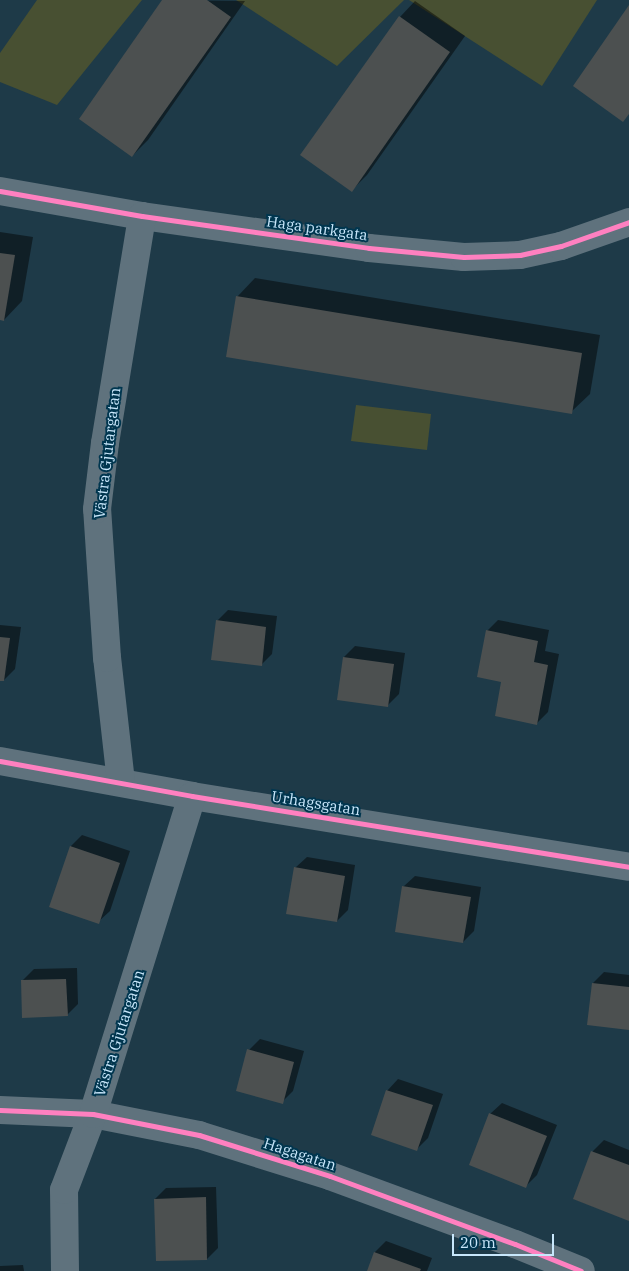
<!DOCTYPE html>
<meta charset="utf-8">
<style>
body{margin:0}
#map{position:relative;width:629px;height:1271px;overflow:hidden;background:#1e3a48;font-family:"IBM Plex Serif",serif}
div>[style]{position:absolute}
.green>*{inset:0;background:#485032}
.shadow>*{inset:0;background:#0007}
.building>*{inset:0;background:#4c5050}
.street>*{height:28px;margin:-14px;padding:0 14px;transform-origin:14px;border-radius:14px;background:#5f727d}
.cycleway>*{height:5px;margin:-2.5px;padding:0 2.5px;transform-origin:2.5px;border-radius:2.5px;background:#ff80c0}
span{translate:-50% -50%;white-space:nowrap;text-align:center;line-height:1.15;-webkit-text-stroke:4px #00364f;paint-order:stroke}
.street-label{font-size:15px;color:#c8e7fb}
.scale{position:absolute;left:452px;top:1234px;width:102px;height:22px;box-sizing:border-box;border:2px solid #c8e7fb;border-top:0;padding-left:6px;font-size:15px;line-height:18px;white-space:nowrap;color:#c8e7fb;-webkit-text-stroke:4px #00364f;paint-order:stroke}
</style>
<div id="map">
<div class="green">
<i style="clip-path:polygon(37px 0,142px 0,57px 105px,0 82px,0 53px)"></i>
<i style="clip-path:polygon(236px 0,404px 0,337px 66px)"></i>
<i style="clip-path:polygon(409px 0,597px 0,542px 86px)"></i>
<i style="clip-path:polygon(356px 405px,431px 414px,427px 450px,351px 441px)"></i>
</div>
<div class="shadow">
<i style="clip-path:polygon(164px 0,245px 1px,148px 140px,132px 156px)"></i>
<i style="clip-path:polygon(415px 1px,465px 36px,367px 175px,352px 190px,302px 155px,400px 17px)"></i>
<i style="clip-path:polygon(0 232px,33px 237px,22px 301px,4px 320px,0 319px)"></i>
<i style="clip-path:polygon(255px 278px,600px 335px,590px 394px,571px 412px,237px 297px)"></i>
<i style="clip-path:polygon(228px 610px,277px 616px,272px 654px,261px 665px,217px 621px)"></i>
<i style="clip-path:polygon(498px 620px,549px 630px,545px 651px,559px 654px,548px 712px,537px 723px,503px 681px,487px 631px)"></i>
<i style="clip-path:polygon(0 625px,21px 627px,15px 669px,4px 680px,0 679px)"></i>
<i style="clip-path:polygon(355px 646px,405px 653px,399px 694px,388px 705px,344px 657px)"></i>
<i style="clip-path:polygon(82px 835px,130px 851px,110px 911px,98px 922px,51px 906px,71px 846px)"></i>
<i style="clip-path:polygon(307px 857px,355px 865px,348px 910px,337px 921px,295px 868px)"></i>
<i style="clip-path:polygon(415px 876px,481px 887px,474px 931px,463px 942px,403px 887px)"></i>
<i style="clip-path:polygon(77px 968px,78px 1004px,67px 1015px,22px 981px,34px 969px)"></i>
<i style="clip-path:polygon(604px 972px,629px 975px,629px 1029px,593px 983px)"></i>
<i style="clip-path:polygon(260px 1039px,304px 1051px,293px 1091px,282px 1102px,249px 1050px)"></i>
<i style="clip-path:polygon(398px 1079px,443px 1094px,428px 1138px,417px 1149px,387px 1091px)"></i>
<i style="clip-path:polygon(502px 1103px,557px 1125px,537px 1175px,526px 1186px,490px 1114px)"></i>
<i style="clip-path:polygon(604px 1140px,629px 1150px,629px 1220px,574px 1199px,593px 1151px)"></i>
<i style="clip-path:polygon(216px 1187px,218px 1248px,207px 1259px,155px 1199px,166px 1188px)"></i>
<i style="clip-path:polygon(386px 1241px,432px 1258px,427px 1271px,368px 1271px,375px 1252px)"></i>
<i style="clip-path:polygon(23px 1265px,24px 1271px,0 1271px,0 1266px)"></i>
</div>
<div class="building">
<i style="clip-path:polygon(162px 0,207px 0,231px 17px,132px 157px,79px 119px)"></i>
<i style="clip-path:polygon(629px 5px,629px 114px,623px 122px,573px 86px)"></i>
<i style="clip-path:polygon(399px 16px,450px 52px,352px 192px,300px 155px)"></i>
<i style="clip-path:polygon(0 253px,15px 255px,4px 321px,0 320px)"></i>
<i style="clip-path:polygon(236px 296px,582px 353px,572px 414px,226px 357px)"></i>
<i style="clip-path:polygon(216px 620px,266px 627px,262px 666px,211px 660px)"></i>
<i style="clip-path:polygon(486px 630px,538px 641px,534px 662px,548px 665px,537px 725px,495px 716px,501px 682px,477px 677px)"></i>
<i style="clip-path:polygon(0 637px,10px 638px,4px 681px,0 681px)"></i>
<i style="clip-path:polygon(343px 657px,394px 664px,388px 707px,337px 700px)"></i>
<i style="clip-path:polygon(70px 846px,120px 863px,99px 924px,49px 907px)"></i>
<i style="clip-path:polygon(294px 867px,345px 876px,337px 922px,286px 914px)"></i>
<i style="clip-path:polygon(402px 886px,471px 897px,463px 943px,395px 932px)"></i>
<i style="clip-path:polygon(66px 979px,68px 1016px,22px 1018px,21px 980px)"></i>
<i style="clip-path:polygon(592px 983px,629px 987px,629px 1030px,587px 1025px)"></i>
<i style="clip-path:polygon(247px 1049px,294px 1062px,283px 1104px,236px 1091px)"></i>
<i style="clip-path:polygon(386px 1090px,433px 1105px,417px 1151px,371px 1135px)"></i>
<i style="clip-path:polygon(489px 1113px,547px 1136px,526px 1188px,469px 1165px)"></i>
<i style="clip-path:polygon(591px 1151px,629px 1165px,629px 1221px,573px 1199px)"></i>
<i style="clip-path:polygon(206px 1197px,207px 1260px,156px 1261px,154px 1199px)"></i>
<i style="clip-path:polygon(374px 1252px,421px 1269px,420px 1271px,367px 1271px)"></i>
</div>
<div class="street">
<i style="left:0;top:191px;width:144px;rotate:10deg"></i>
<i style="left:142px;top:216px;width:229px;rotate:8deg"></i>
<i style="left:369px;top:248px;width:95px;rotate:5.4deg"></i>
<i style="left:464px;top:257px;width:56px;rotate:-2deg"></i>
<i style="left:520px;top:255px;width:42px;rotate:-12.4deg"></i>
<i style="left:561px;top:246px;width:72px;rotate:-19.4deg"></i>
<i style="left:0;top:761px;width:195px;rotate:10.3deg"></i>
<i style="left:192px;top:796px;width:443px;rotate:9.2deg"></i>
<i style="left:121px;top:782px;width:125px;rotate:-96.4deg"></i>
<i style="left:107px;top:658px;width:149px;rotate:-93.8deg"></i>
<i style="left:97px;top:509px;width:66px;rotate:-83.1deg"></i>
<i style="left:105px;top:443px;width:230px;rotate:-80.7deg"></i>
<i style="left:0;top:1110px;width:93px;rotate:2.5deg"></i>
<i style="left:93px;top:1114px;width:108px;rotate:11.2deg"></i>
<i style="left:199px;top:1135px;width:137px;rotate:17.4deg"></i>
<i style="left:330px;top:1176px;width:197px;rotate:20.2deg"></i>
<i style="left:515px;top:1244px;width:71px;rotate:22.2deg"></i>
<i style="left:65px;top:1271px;width:81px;rotate:-90.7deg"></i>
<i style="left:64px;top:1190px;width:81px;rotate:-69.1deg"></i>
<i style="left:93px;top:1114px;width:333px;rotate:-72.7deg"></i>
</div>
<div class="cycleway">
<i style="left:0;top:191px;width:144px;rotate:10deg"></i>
<i style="left:142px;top:216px;width:229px;rotate:8deg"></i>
<i style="left:369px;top:248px;width:95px;rotate:5.4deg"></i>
<i style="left:464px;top:257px;width:56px;rotate:-2deg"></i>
<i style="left:520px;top:255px;width:42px;rotate:-12.4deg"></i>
<i style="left:561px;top:246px;width:72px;rotate:-19.4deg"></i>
<i style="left:0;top:761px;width:195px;rotate:10.3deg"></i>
<i style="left:192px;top:796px;width:443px;rotate:9.2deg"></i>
<i style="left:0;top:1110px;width:93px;rotate:2.5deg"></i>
<i style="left:93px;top:1114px;width:108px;rotate:11.2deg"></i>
<i style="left:199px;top:1135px;width:137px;rotate:17.4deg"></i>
<i style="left:330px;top:1176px;width:197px;rotate:20.2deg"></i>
<i style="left:515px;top:1244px;width:71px;rotate:22.2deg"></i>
</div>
<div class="street-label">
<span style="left:317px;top:228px;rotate:8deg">Haga parkgata</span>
<span style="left:107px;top:453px;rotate:-83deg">Västra Gjutargatan</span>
<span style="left:316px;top:803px;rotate:9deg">Urhagsgatan</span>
<span style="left:119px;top:1033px;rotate:-72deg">Västra Gjutargatan</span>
<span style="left:300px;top:1154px;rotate:18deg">Hagagatan</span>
</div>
<div class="scale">20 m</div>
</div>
